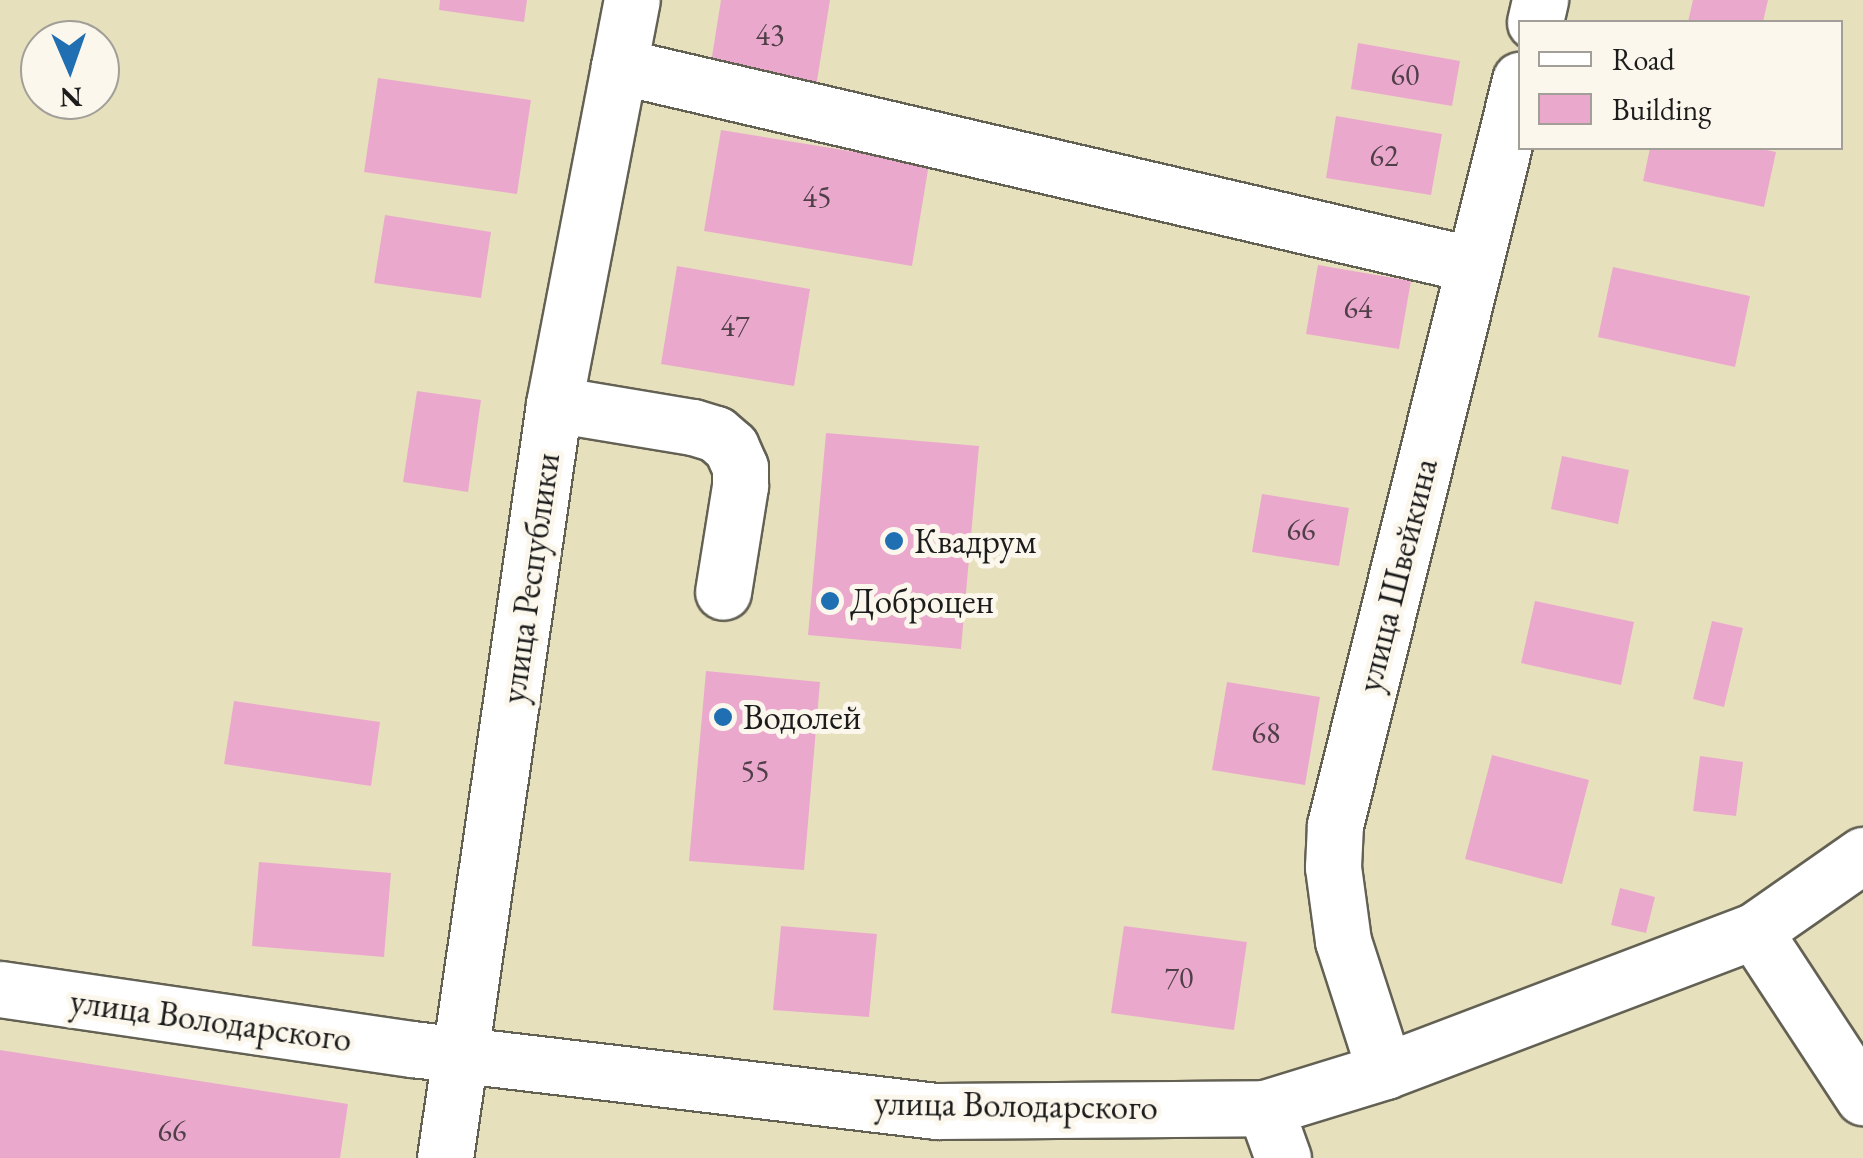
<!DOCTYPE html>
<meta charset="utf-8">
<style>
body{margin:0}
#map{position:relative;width:1863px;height:1158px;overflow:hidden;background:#e7e0bd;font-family:"EB Garamond",serif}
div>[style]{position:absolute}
.building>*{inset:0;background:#eaa9cc}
.roads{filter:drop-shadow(2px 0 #636154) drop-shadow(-2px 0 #636154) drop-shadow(0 2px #636154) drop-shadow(0 -2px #636154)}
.minor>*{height:55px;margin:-27.5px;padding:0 27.5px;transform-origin:27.5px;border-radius:27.5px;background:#fff}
.major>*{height:55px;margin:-27.5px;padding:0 27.5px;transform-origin:27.5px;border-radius:27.5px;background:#fff}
.dots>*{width:28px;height:28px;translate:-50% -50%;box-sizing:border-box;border:5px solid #fbf7ec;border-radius:50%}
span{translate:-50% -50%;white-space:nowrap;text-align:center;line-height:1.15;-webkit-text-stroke:10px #fbf7ec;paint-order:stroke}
.number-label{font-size:30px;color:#503f48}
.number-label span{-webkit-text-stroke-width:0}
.poi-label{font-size:35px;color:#1c1c1c}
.left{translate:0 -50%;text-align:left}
.street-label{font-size:35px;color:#1c1c1c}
.legend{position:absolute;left:1518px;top:20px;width:325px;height:130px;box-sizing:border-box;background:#fbf7ec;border:2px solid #a29f99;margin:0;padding:12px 18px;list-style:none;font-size:30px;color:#1c1c1c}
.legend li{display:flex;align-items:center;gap:20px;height:50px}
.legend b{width:50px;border:2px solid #a29f99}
.north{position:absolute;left:20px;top:20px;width:100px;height:100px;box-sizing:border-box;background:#fbf7ec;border:2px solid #a29f99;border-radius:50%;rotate:178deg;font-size:28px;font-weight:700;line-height:40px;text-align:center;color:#1c1c1c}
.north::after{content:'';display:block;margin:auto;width:35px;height:45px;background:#1f6fb2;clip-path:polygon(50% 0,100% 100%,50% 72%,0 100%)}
</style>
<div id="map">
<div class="building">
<i style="clip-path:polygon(440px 0,527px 0,524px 22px,439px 10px)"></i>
<i style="clip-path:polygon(721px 0,830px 0,816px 87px,710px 69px)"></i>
<i style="clip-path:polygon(1693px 0,1768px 0,1763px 22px,1688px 22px)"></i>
<i style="clip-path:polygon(1358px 43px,1460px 61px,1452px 106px,1351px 89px)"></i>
<i style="clip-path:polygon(378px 78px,531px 100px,517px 194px,364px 172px)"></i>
<i style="clip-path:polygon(1336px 116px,1442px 134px,1431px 195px,1326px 178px)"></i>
<i style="clip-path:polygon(721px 130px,929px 164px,912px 266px,704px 231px)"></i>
<i style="clip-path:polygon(1650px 148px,1757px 148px,1776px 152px,1764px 207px,1643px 181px)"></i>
<i style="clip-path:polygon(385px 215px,491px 232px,481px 298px,374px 283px)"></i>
<i style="clip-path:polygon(1318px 265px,1411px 281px,1399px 349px,1306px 334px)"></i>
<i style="clip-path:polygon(677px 266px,810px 289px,794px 386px,661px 364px)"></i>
<i style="clip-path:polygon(1613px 267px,1750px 296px,1735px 367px,1598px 337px)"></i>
<i style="clip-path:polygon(417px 391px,481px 400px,468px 492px,403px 482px)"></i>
<i style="clip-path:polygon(826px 433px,979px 446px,961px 649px,808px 635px)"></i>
<i style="clip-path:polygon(1562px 456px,1629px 470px,1618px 524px,1551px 509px)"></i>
<i style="clip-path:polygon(1262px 494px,1349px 508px,1339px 566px,1252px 552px)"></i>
<i style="clip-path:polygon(1535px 601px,1634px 622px,1621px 685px,1521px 663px)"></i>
<i style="clip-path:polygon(1712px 621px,1743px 628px,1724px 707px,1693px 699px)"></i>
<i style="clip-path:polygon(706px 671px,820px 682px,804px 870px,689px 861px)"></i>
<i style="clip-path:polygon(1227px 682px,1320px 697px,1305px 785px,1212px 770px)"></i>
<i style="clip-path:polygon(234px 701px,380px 722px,371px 786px,224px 764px)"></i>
<i style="clip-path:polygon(1492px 755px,1589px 780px,1562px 884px,1465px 859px)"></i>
<i style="clip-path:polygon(1700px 756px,1743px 762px,1736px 816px,1693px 811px)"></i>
<i style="clip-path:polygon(259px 862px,391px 873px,384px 957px,252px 946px)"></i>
<i style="clip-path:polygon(1620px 888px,1655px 897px,1646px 933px,1611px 925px)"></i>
<i style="clip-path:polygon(781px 926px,877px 934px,869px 1017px,773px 1010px)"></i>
<i style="clip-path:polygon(1124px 926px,1247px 942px,1234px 1030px,1111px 1013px)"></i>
<i style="clip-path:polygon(0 1050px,348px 1104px,340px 1158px,0 1158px)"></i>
</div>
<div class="roads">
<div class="minor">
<i style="left:1535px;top:22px;width:23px;rotate:-77deg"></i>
<i style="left:619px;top:66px;width:878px;rotate:13.1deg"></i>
<i style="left:554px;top:404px;width:141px;rotate:9.4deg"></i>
<i style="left:693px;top:427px;width:24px;rotate:17deg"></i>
<i style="left:716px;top:434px;width:20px;rotate:41deg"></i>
<i style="left:731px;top:447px;width:22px;rotate:66deg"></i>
<i style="left:740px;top:467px;width:19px;rotate:90deg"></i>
<i style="left:740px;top:486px;width:107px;rotate:99.1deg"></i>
<i style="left:1754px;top:931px;width:199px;rotate:56.7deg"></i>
<i style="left:0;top:989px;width:416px;rotate:8.3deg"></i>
<i style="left:412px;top:1049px;width:528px;rotate:6.75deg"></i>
<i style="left:936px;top:1111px;width:329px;rotate:-0.5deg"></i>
<i style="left:1265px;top:1108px;width:126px;rotate:-17.1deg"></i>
<i style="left:1385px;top:1071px;width:395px;rotate:-20.8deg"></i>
<i style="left:1754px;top:931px;width:133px;rotate:-34.9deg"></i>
<i style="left:1385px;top:1071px;width:137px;rotate:-107.9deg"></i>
<i style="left:1343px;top:941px;width:75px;rotate:-97.7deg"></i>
<i style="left:1333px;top:867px;width:42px;rotate:-87.3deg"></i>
<i style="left:1335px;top:825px;width:768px;rotate:-76.05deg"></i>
<i style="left:1265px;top:1108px;width:53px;rotate:70.2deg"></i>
</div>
<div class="major">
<i style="left:445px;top:1158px;width:762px;rotate:-81.77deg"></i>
<i style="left:554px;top:404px;width:411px;rotate:-79.1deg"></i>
</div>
</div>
<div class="dots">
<i style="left:894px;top:541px;background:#1f6fb2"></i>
<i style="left:830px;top:601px;background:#1f6fb2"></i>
<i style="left:723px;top:717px;background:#1f6fb2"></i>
</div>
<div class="number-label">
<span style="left:770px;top:35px">43</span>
<span style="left:1405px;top:75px">60</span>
<span style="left:1384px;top:156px">62</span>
<span style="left:817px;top:197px">45</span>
<span style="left:1358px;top:308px">64</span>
<span style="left:735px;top:326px">47</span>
<span style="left:1301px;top:530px">66</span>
<span style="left:1266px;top:733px">68</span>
<span style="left:755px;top:771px">55</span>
<span style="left:1179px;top:978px">70</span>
<span style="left:172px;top:1131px">66</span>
</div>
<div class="poi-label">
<span class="left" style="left:914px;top:541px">Квадрум</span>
<span class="left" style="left:850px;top:601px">Доброцен</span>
<span class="left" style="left:743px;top:717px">Водолей</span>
</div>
<div class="street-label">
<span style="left:1397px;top:575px;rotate:-76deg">улица Швейкина</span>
<span style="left:530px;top:578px;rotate:-82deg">улица Республики</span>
<span style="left:211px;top:1020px;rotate:8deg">улица Володарского</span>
<span style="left:1016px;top:1105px;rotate:1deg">улица Володарского</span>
</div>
<ul class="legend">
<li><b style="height:12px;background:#fff"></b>Road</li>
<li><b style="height:28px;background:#eaa9cc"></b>Building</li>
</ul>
<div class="north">N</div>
</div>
